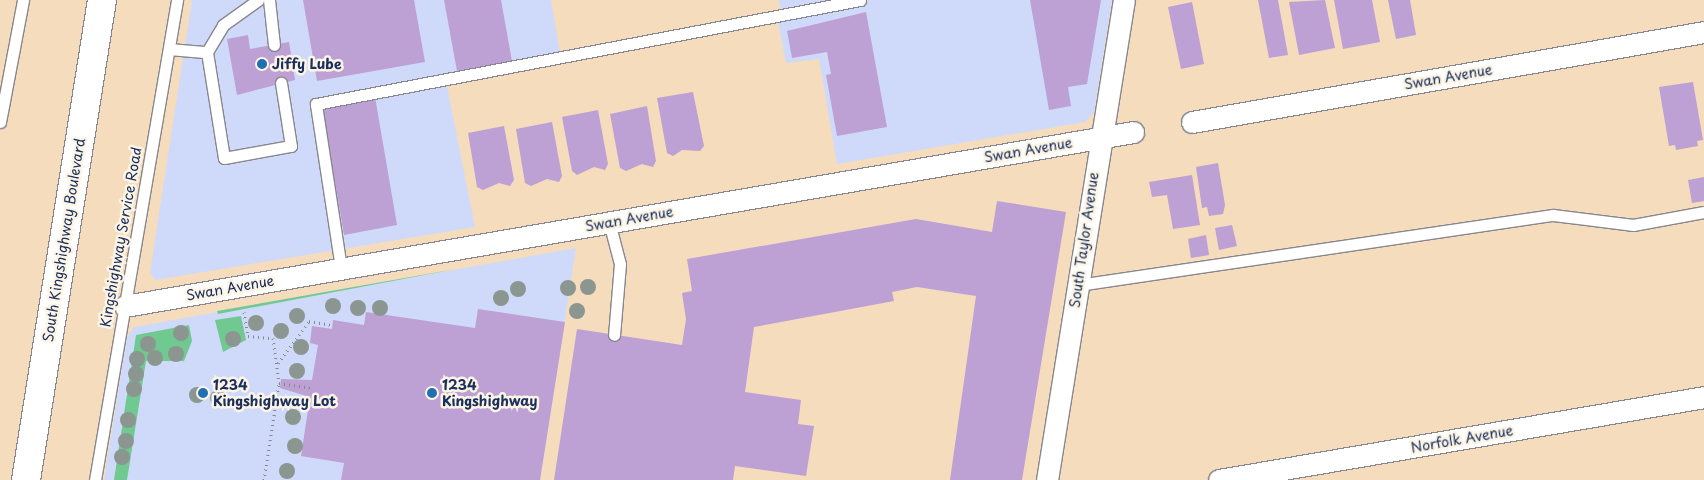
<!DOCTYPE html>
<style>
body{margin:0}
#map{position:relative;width:1704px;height:480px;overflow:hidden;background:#f4dcbd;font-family:"Playpen Sans",sans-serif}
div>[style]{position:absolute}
.built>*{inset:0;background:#cfdafa}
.green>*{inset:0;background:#70c990}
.building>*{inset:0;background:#bda0d4}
.path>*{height:3px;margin-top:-1.5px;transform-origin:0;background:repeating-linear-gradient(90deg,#88868e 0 1px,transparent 0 5px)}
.roads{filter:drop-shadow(1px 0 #88868e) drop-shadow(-1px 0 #88868e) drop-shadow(0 1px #88868e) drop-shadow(0 -1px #88868e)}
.lane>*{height:11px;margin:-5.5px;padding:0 5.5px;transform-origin:5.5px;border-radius:5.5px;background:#fff}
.street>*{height:21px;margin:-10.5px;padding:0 10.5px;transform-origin:10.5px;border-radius:10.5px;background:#fff}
.primary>*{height:28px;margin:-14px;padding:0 14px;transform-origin:14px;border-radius:14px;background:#fff}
.trees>*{width:16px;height:16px;margin:-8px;border-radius:50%;background:#8b9691}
.dots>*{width:14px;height:14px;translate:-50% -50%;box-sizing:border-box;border:2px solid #fcf5e5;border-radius:50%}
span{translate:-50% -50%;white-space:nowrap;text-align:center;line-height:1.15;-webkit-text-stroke:5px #fcf5e5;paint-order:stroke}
.poi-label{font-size:14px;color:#1b2f5e;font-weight:700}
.left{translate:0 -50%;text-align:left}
.street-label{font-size:14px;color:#1b2f5e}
</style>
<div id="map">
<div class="built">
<i style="clip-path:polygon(192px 0,551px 0,562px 64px,447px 86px,475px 227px,155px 280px,150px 272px)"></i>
<i style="clip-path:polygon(779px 0,1112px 0,1094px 112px,1085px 122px,837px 164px,819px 59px,786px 63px,776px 12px,781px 11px)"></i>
<i style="clip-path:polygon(576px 248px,540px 480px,104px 480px,127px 337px,134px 327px)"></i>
</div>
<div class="green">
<i style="clip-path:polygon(456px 269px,218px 314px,217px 311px)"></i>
<i style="clip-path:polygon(241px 316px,246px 340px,223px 352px,215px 320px)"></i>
<i style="clip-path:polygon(189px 325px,192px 341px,184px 361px,146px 361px,127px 480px,114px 480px,136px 335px)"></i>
</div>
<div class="building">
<i style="clip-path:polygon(303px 0,414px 0,425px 62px,317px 81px)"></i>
<i style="clip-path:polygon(444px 0,501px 0,512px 61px,457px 71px)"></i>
<i style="clip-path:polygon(1030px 0,1101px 0,1087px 84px,1068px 87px,1071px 106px,1049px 110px)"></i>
<i style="clip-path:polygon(1258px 0,1278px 0,1288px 55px,1269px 58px)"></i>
<i style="clip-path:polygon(1325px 0,1335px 48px,1299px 55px,1289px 2px)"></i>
<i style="clip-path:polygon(1334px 0,1372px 0,1380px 42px,1343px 49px)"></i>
<i style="clip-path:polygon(1388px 0,1410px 0,1416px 35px,1396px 39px)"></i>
<i style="clip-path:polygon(1192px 2px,1204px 64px,1181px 69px,1168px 7px)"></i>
<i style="clip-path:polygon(866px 12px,887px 127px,837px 136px,826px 75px,831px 74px,827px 52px,792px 58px,787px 31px)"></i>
<i style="clip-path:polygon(248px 35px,250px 49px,289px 42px,295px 80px,237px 95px,227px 39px)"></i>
<i style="clip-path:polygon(1693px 82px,1703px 140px,1697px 141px,1698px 146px,1676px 150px,1675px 145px,1669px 146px,1659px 87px)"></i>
<i style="clip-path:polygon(693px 92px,704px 146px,700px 151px,682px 150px,673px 156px,667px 153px,657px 98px)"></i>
<i style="clip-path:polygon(375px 97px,397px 225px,344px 235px,323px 111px,342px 101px)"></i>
<i style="clip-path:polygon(647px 106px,656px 161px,653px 167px,642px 164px,626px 171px,620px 168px,610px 114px)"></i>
<i style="clip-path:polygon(598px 110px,608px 164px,605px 170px,594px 167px,577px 175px,572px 171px,562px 117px)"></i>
<i style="clip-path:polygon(552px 122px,562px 176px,559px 182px,547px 179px,531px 186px,525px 183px,516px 129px)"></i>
<i style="clip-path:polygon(504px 126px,514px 180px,510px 186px,499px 183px,483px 190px,477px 187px,468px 133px)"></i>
<i style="clip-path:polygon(1218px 163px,1225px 205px,1223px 214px,1209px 216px,1207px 207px,1202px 208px,1196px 167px)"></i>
<i style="clip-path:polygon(1192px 175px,1200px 225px,1173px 229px,1167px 195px,1152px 197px,1149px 182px)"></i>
<i style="clip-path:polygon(1704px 177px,1704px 201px,1692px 203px,1688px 180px)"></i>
<i style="clip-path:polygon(997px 201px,1066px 212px,1022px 480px,950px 480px,976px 296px,917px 287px,892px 292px,894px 301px,754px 327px,745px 392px,801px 400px,798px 424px,814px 426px,806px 476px,735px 466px,733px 480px,554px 480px,577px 329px,682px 345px,686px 319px,682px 293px,692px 291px,687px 259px,916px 219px,992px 232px)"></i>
<i style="clip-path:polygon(1232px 225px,1237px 246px,1219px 250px,1215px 228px)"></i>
<i style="clip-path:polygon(1206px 235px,1209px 255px,1191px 258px,1188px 239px)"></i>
<i style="clip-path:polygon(478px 309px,565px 322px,540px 480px,341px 480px,344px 463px,301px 456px,310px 397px,280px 388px,281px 379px,312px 380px,318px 345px,310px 343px,312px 326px,332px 329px,333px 320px,364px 325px,366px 312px,475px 328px)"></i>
</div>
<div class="path">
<i style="left:244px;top:312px;width:24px;rotate:81deg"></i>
<i style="left:248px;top:336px;width:25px;rotate:5deg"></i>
<i style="left:273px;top:338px;width:45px;rotate:82.4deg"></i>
<i style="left:278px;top:363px;width:52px;rotate:-53.6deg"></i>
<i style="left:309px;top:321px;width:23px;rotate:10deg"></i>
<i style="left:264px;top:480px;width:98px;rotate:-81.2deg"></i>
<i style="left:279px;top:383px;width:32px;rotate:9deg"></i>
</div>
<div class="roads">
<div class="lane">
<i style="left:269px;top:0;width:45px;rotate:83.7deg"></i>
<i style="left:169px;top:49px;width:38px;rotate:5deg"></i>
<i style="left:207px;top:52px;width:107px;rotate:80.9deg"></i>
<i style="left:224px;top:158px;width:68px;rotate:-10.2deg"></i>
<i style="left:291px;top:146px;width:64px;rotate:-99deg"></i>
<i style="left:207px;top:52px;width:31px;rotate:-59deg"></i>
<i style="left:223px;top:25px;width:43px;rotate:-35.5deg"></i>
<i style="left:0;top:122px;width:124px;rotate:-79.3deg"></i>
<i style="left:609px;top:222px;width:43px;rotate:75.3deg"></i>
<i style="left:620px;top:264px;width:71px;rotate:94.8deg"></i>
<i style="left:341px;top:268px;width:166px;rotate:-98.7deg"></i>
<i style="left:316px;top:104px;width:554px;rotate:-10.82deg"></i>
<i style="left:1078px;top:285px;width:480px;rotate:-8.4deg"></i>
<i style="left:1553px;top:215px;width:81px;rotate:7.1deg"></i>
<i style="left:1633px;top:225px;width:72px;rotate:-10.4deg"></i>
<i style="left:95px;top:480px;width:487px;rotate:-80.3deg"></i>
</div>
<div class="street">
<i style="left:1192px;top:122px;width:520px;rotate:-9.97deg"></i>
<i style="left:125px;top:306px;width:1023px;rotate:-9.79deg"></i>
<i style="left:1047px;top:480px;width:486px;rotate:-80.9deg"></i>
<i style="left:1219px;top:480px;width:492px;rotate:-9.7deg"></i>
</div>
<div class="primary">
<i style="left:26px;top:480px;width:486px;rotate:-81deg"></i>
</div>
</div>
<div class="trees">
<i style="left:588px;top:287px"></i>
<i style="left:568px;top:288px"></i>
<i style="left:518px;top:289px"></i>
<i style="left:501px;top:298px"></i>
<i style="left:333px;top:306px"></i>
<i style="left:358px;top:308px"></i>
<i style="left:380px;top:308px"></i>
<i style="left:577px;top:311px"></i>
<i style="left:297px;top:316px"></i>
<i style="left:256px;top:323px"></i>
<i style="left:281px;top:331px"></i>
<i style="left:181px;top:333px"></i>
<i style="left:233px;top:339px"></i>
<i style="left:148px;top:344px"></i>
<i style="left:301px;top:347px"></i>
<i style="left:176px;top:354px"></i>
<i style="left:155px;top:358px"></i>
<i style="left:137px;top:359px"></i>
<i style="left:297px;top:371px"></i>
<i style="left:136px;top:374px"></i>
<i style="left:134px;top:389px"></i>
<i style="left:197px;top:395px"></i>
<i style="left:218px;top:398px"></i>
<i style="left:293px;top:417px"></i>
<i style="left:128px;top:420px"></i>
<i style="left:126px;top:441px"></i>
<i style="left:295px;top:446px"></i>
<i style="left:122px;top:457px"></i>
<i style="left:287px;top:471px"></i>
</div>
<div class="dots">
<i style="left:262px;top:64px;background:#1f6fb2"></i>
<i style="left:203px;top:393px;background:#1f6fb2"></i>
<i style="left:432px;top:393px;background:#1f6fb2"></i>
</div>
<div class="poi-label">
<span class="left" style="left:272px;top:64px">Jiffy Lube</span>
<span class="left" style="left:213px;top:393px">1234<br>Kingshighway Lot</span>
<span class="left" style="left:442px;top:393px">1234<br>Kingshighway</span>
</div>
<div class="street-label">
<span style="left:1448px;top:77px;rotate:-10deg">Swan Avenue</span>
<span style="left:1028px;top:150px;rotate:-10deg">Swan Avenue</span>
<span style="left:629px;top:219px;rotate:-10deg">Swan Avenue</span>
<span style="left:121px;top:237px;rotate:-80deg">Kingshighway Service Road</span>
<span style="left:64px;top:240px;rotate:-81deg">South Kingshighway Boulevard</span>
<span style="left:1084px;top:240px;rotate:-82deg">South Taylor Avenue</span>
<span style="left:230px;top:288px;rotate:-10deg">Swan Avenue</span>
<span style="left:1462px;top:439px;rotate:-10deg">Norfolk Avenue</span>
</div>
</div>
